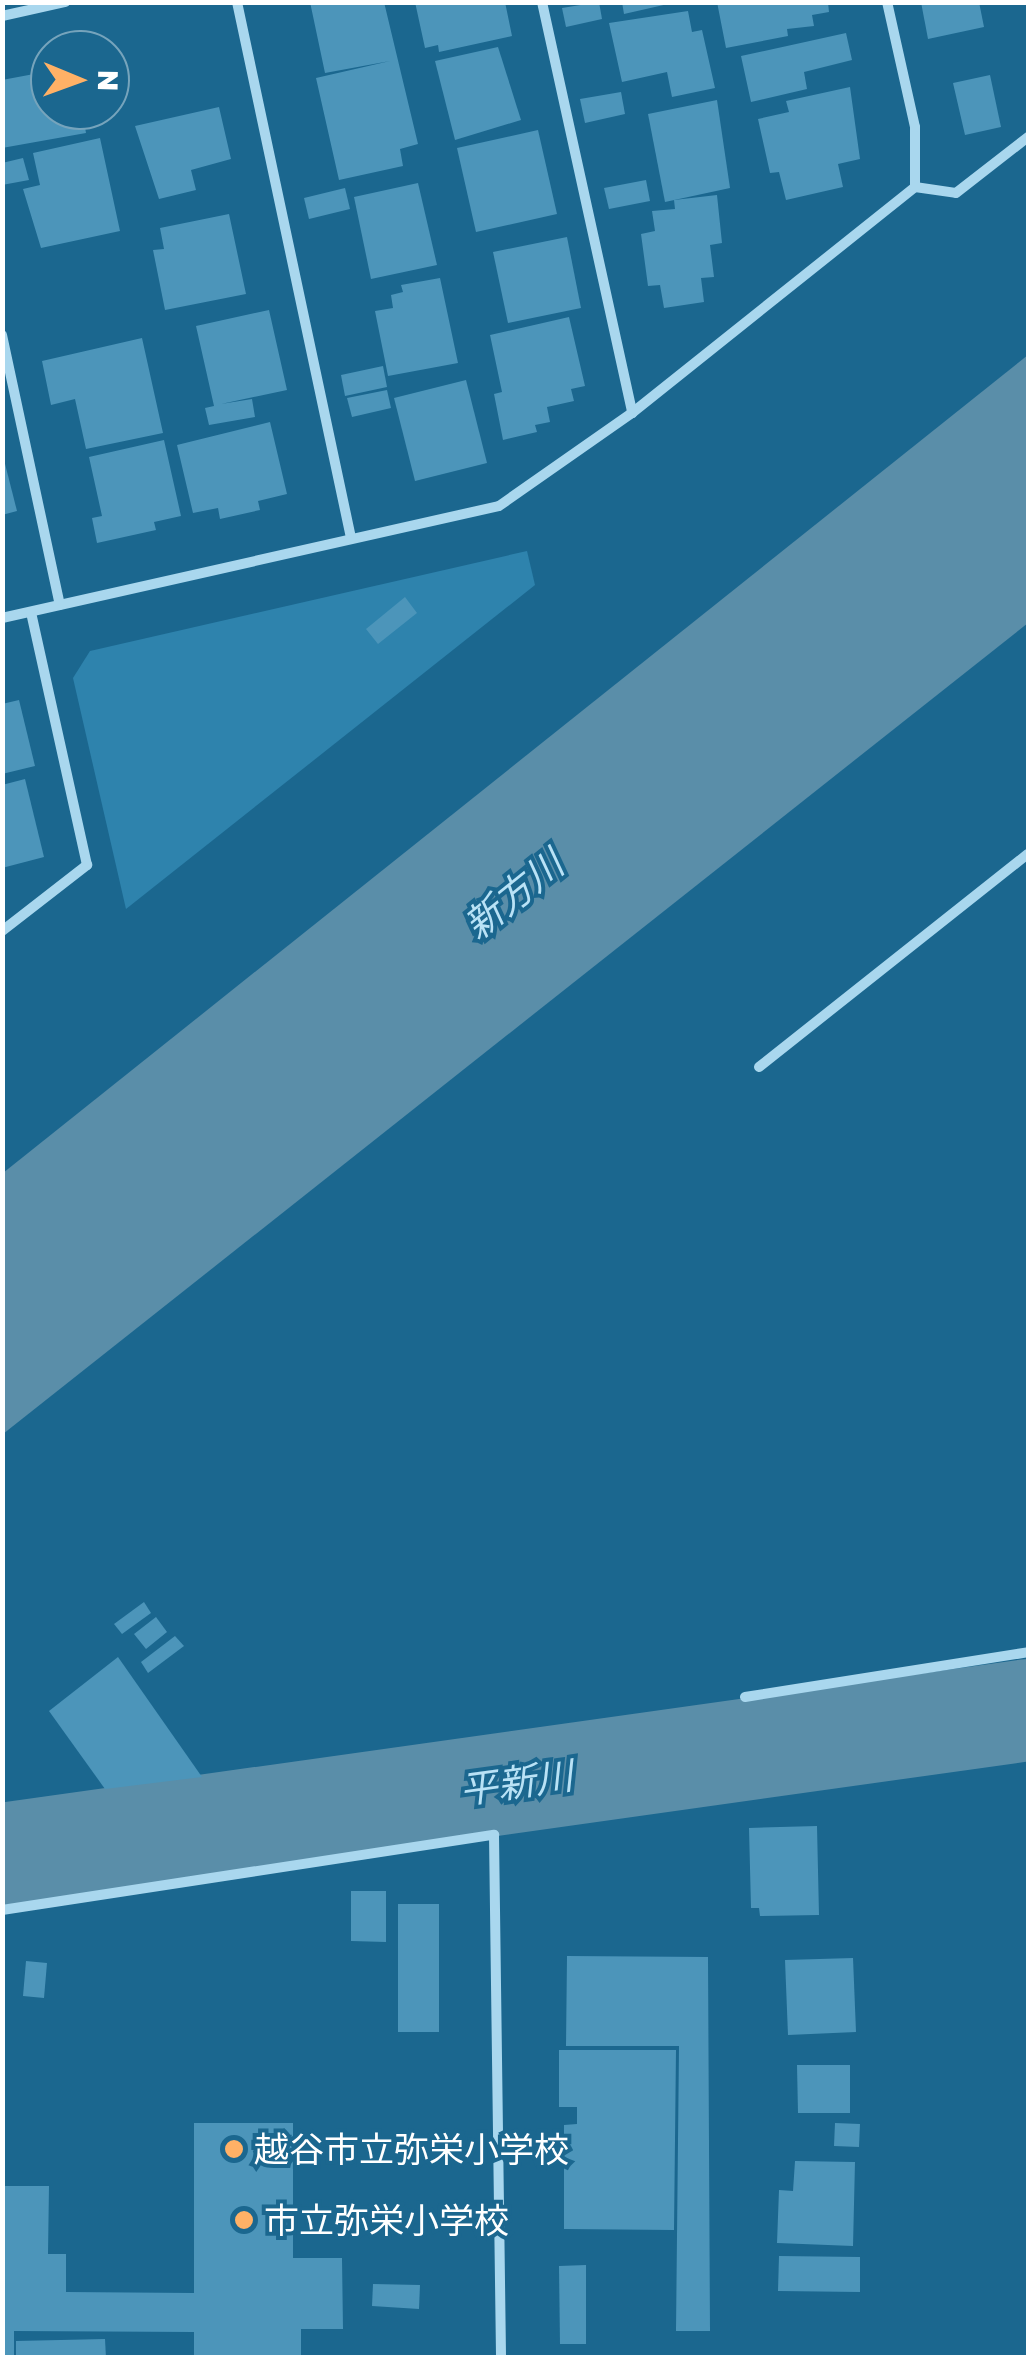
<!DOCTYPE html>
<meta charset="utf-8">
<style>
body{margin:0}
#map{position:relative;width:1031px;height:2360px;overflow:hidden;background:#1b678f;font-family:"Golos Text","Noto Sans JP",sans-serif}
div>[style]{position:absolute}
.green>*{inset:0;background:#2e83ad}
.water>*{inset:0;background:#5a8ea9}
.river>*{height:102px;margin:-51px;padding:0 51px;transform-origin:51px;border-radius:51px;background:#5a8ea9}
.building>*{inset:0;background:#4c95ba}
.street>*{height:10px;margin:-5px;padding:0 5px;transform-origin:5px;border-radius:5px;background:#a9d7ee}
.dots>*{width:28px;height:28px;translate:-50% -50%;box-sizing:border-box;border:5px solid #1b678f;border-radius:50%}
span{translate:-50% -50%;white-space:nowrap;text-align:center;line-height:1.15;-webkit-text-stroke:8px #1b678f;paint-order:stroke}
.poi-label{font-size:35px;color:#fff}
.left{translate:0 -50%;text-align:left}
.water-label{font-size:38px;color:#b9e2f6;font-style:italic}
.frame{position:absolute;inset:0;border:5px solid #fff;pointer-events:none}
.north{position:absolute;left:30px;top:30px;width:100px;height:100px;box-sizing:border-box;background:#1b678f;border:2px solid #76a4bc;border-radius:50%;rotate:91deg;font-size:28px;font-weight:700;line-height:40px;text-align:center;color:#fff}
.north::after{content:'';display:block;margin:auto;width:35px;height:45px;background:#ffb166;clip-path:polygon(50% 0,100% 100%,50% 72%,0 100%)}
</style>
<div id="map">
<div class="green">
<i style="clip-path:polygon(527px 551px,535px 585px,126px 909px,73px 678px,90px 651px)"></i>
</div>
<div class="water">
<i style="clip-path:polygon(1028px 355px,1028px 623px,3px 1434px,3px 1173px)"></i>
</div>
<div class="river">
<i style="left:2px;top:1854px;width:1036px;rotate:-7.99deg"></i>
</div>
<div class="building">
<i style="clip-path:polygon(310px 2px,384px 2px,418px 144px,400px 149px,403px 166px,339px 180px,316px 78px,390px 61px,325px 73px)"></i>
<i style="clip-path:polygon(415px 2px,505px 2px,512px 36px,439px 52px,438px 45px,425px 48px)"></i>
<i style="clip-path:polygon(599px 2px,602px 19px,566px 27px,562px 8px)"></i>
<i style="clip-path:polygon(622px 2px,667px 2px,668px 4px,624px 14px)"></i>
<i style="clip-path:polygon(717px 2px,828px 2px,829px 12px,812px 15px,814px 26px,787px 29px,788px 36px,726px 48px)"></i>
<i style="clip-path:polygon(921px 2px,979px 2px,984px 27px,928px 39px)"></i>
<i style="clip-path:polygon(688px 11px,692px 32px,702px 30px,715px 88px,672px 97px,667px 72px,622px 82px,609px 23px)"></i>
<i style="clip-path:polygon(846px 33px,852px 60px,804px 72px,807px 89px,751px 102px,741px 56px)"></i>
<i style="clip-path:polygon(498px 47px,521px 120px,455px 140px,435px 61px)"></i>
<i style="clip-path:polygon(50px 71px,50px 110px,82px 110px,86px 133px,2px 148px,2px 80px)"></i>
<i style="clip-path:polygon(990px 75px,1001px 127px,965px 135px,953px 83px)"></i>
<i style="clip-path:polygon(850px 87px,860px 159px,838px 164px,843px 187px,786px 200px,779px 172px,770px 173px,758px 119px,789px 112px,786px 101px)"></i>
<i style="clip-path:polygon(621px 92px,625px 114px,585px 123px,580px 99px)"></i>
<i style="clip-path:polygon(717px 100px,730px 188px,665px 202px,648px 114px)"></i>
<i style="clip-path:polygon(219px 107px,231px 159px,191px 170px,196px 190px,159px 199px,135px 126px)"></i>
<i style="clip-path:polygon(538px 130px,557px 214px,476px 232px,457px 148px)"></i>
<i style="clip-path:polygon(100px 138px,120px 231px,41px 248px,23px 189px,40px 185px,33px 153px)"></i>
<i style="clip-path:polygon(23px 158px,29px 180px,2px 185px,2px 163px)"></i>
<i style="clip-path:polygon(646px 180px,650px 201px,609px 209px,604px 188px)"></i>
<i style="clip-path:polygon(418px 183px,437px 265px,371px 279px,354px 197px)"></i>
<i style="clip-path:polygon(345px 188px,350px 209px,309px 219px,304px 198px)"></i>
<i style="clip-path:polygon(717px 195px,722px 243px,710px 245px,714px 277px,701px 278px,704px 302px,664px 308px,660px 285px,648px 286px,641px 234px,655px 231px,652px 211px,675px 209px,674px 200px)"></i>
<i style="clip-path:polygon(229px 214px,246px 294px,165px 310px,153px 250px,164px 249px,160px 228px)"></i>
<i style="clip-path:polygon(567px 237px,581px 308px,508px 323px,493px 252px)"></i>
<i style="clip-path:polygon(440px 278px,458px 363px,388px 376px,375px 311px,393px 308px,391px 295px,403px 292px,401px 285px)"></i>
<i style="clip-path:polygon(269px 310px,287px 390px,221px 404px,252px 399px,255px 417px,209px 425px,205px 408px,214px 406px,196px 326px)"></i>
<i style="clip-path:polygon(569px 317px,585px 386px,571px 389px,574px 401px,547px 407px,550px 422px,535px 425px,537px 432px,503px 440px,494px 394px,502px 392px,490px 335px)"></i>
<i style="clip-path:polygon(142px 338px,163px 433px,86px 449px,75px 399px,51px 405px,42px 361px)"></i>
<i style="clip-path:polygon(383px 366px,387px 387px,345px 396px,341px 375px)"></i>
<i style="clip-path:polygon(466px 380px,487px 463px,415px 481px,394px 398px)"></i>
<i style="clip-path:polygon(387px 390px,391px 408px,352px 417px,347px 398px)"></i>
<i style="clip-path:polygon(270px 422px,287px 494px,258px 501px,260px 510px,220px 519px,218px 508px,193px 513px,177px 445px)"></i>
<i style="clip-path:polygon(164px 440px,181px 516px,154px 522px,156px 530px,97px 543px,92px 518px,102px 516px,89px 457px)"></i>
<i style="clip-path:polygon(2px 452px,17px 511px,2px 515px)"></i>
<i style="clip-path:polygon(405px 597px,417px 613px,378px 644px,366px 629px)"></i>
<i style="clip-path:polygon(19px 700px,35px 766px,2px 774px,2px 704px)"></i>
<i style="clip-path:polygon(25px 779px,44px 857px,2px 868px,2px 785px)"></i>
<i style="clip-path:polygon(144px 1602px,151px 1613px,122px 1634px,114px 1624px)"></i>
<i style="clip-path:polygon(156px 1617px,167px 1632px,146px 1649px,134px 1634px)"></i>
<i style="clip-path:polygon(175px 1636px,184px 1646px,148px 1673px,141px 1662px)"></i>
<i style="clip-path:polygon(118px 1657px,202px 1777px,105px 1789px,49px 1711px)"></i>
<i style="clip-path:polygon(817px 1826px,819px 1915px,760px 1916px,759px 1908px,751px 1908px,749px 1828px)"></i>
<i style="clip-path:polygon(351px 1891px,386px 1891px,386px 1942px,351px 1941px)"></i>
<i style="clip-path:polygon(398px 1904px,439px 1904px,439px 2032px,398px 2032px)"></i>
<i style="clip-path:polygon(567px 1956px,708px 1957px,710px 2331px,676px 2331px,679px 2046px,566px 2046px)"></i>
<i style="clip-path:polygon(853px 1958px,856px 2032px,788px 2035px,785px 1960px)"></i>
<i style="clip-path:polygon(26px 1961px,47px 1963px,44px 1998px,23px 1996px)"></i>
<i style="clip-path:polygon(559px 2050px,676px 2050px,674px 2230px,564px 2229px,564px 2125px,577px 2124px,577px 2107px,559px 2107px)"></i>
<i style="clip-path:polygon(797px 2065px,850px 2065px,850px 2113px,798px 2113px)"></i>
<i style="clip-path:polygon(194px 2123px,293px 2123px,293px 2258px,342px 2258px,343px 2329px,301px 2329px,301px 2358px,194px 2358px,194px 2332px,14px 2331px,14px 2358px,2px 2358px,2px 2186px,49px 2186px,48px 2254px,66px 2254px,66px 2292px,194px 2293px)"></i>
<i style="clip-path:polygon(835px 2123px,860px 2124px,859px 2147px,834px 2146px)"></i>
<i style="clip-path:polygon(795px 2161px,855px 2162px,853px 2246px,777px 2243px,779px 2190px,793px 2191px)"></i>
<i style="clip-path:polygon(779px 2256px,860px 2257px,860px 2292px,778px 2291px)"></i>
<i style="clip-path:polygon(586px 2265px,586px 2344px,560px 2344px,559px 2266px)"></i>
<i style="clip-path:polygon(373px 2284px,420px 2285px,419px 2309px,372px 2306px)"></i>
<i style="clip-path:polygon(105px 2339px,106px 2358px,16px 2358px,16px 2341px)"></i>
</div>
<div class="street">
<i style="left:237px;top:2px;width:548px;rotate:77.99deg"></i>
<i style="left:542px;top:2px;width:421px;rotate:77.6deg"></i>
<i style="left:2px;top:16px;width:65px;rotate:-12.5deg"></i>
<i style="left:915px;top:187px;width:41px;rotate:8.3deg"></i>
<i style="left:956px;top:193px;width:91px;rotate:-37.9deg"></i>
<i style="left:2px;top:335px;width:276px;rotate:77.9deg"></i>
<i style="left:2px;top:618px;width:509px;rotate:-12.7deg"></i>
<i style="left:499px;top:506px;width:162px;rotate:-35deg"></i>
<i style="left:632px;top:413px;width:362px;rotate:-38.6deg"></i>
<i style="left:915px;top:187px;width:60px;rotate:-90deg"></i>
<i style="left:915px;top:127px;width:128px;rotate:-102.6deg"></i>
<i style="left:2px;top:931px;width:108px;rotate:-37.8deg"></i>
<i style="left:87px;top:865px;width:259px;rotate:-102.5deg"></i>
<i style="left:759px;top:1067px;width:343px;rotate:-38.4deg"></i>
<i style="left:745px;top:1697px;width:287px;rotate:-9deg"></i>
<i style="left:2px;top:1910px;width:498px;rotate:-8.7deg"></i>
<i style="left:494px;top:1835px;width:523px;rotate:89.23deg"></i>
</div>
<div class="dots">
<i style="left:234px;top:2149px;background:#ffb166"></i>
<i style="left:244px;top:2220px;background:#ffb166"></i>
</div>
<div class="poi-label">
<span class="left" style="left:254px;top:2149px">越谷市立弥栄小学校</span>
<span class="left" style="left:264px;top:2220px">市立弥栄小学校</span>
</div>
<div class="water-label">
<span style="left:513px;top:894px;rotate:-39deg">新方川</span>
<span style="left:516px;top:1782px;rotate:-8deg">平新川</span>
</div>
<div class="frame"></div>
<div class="north">N</div>
</div>
